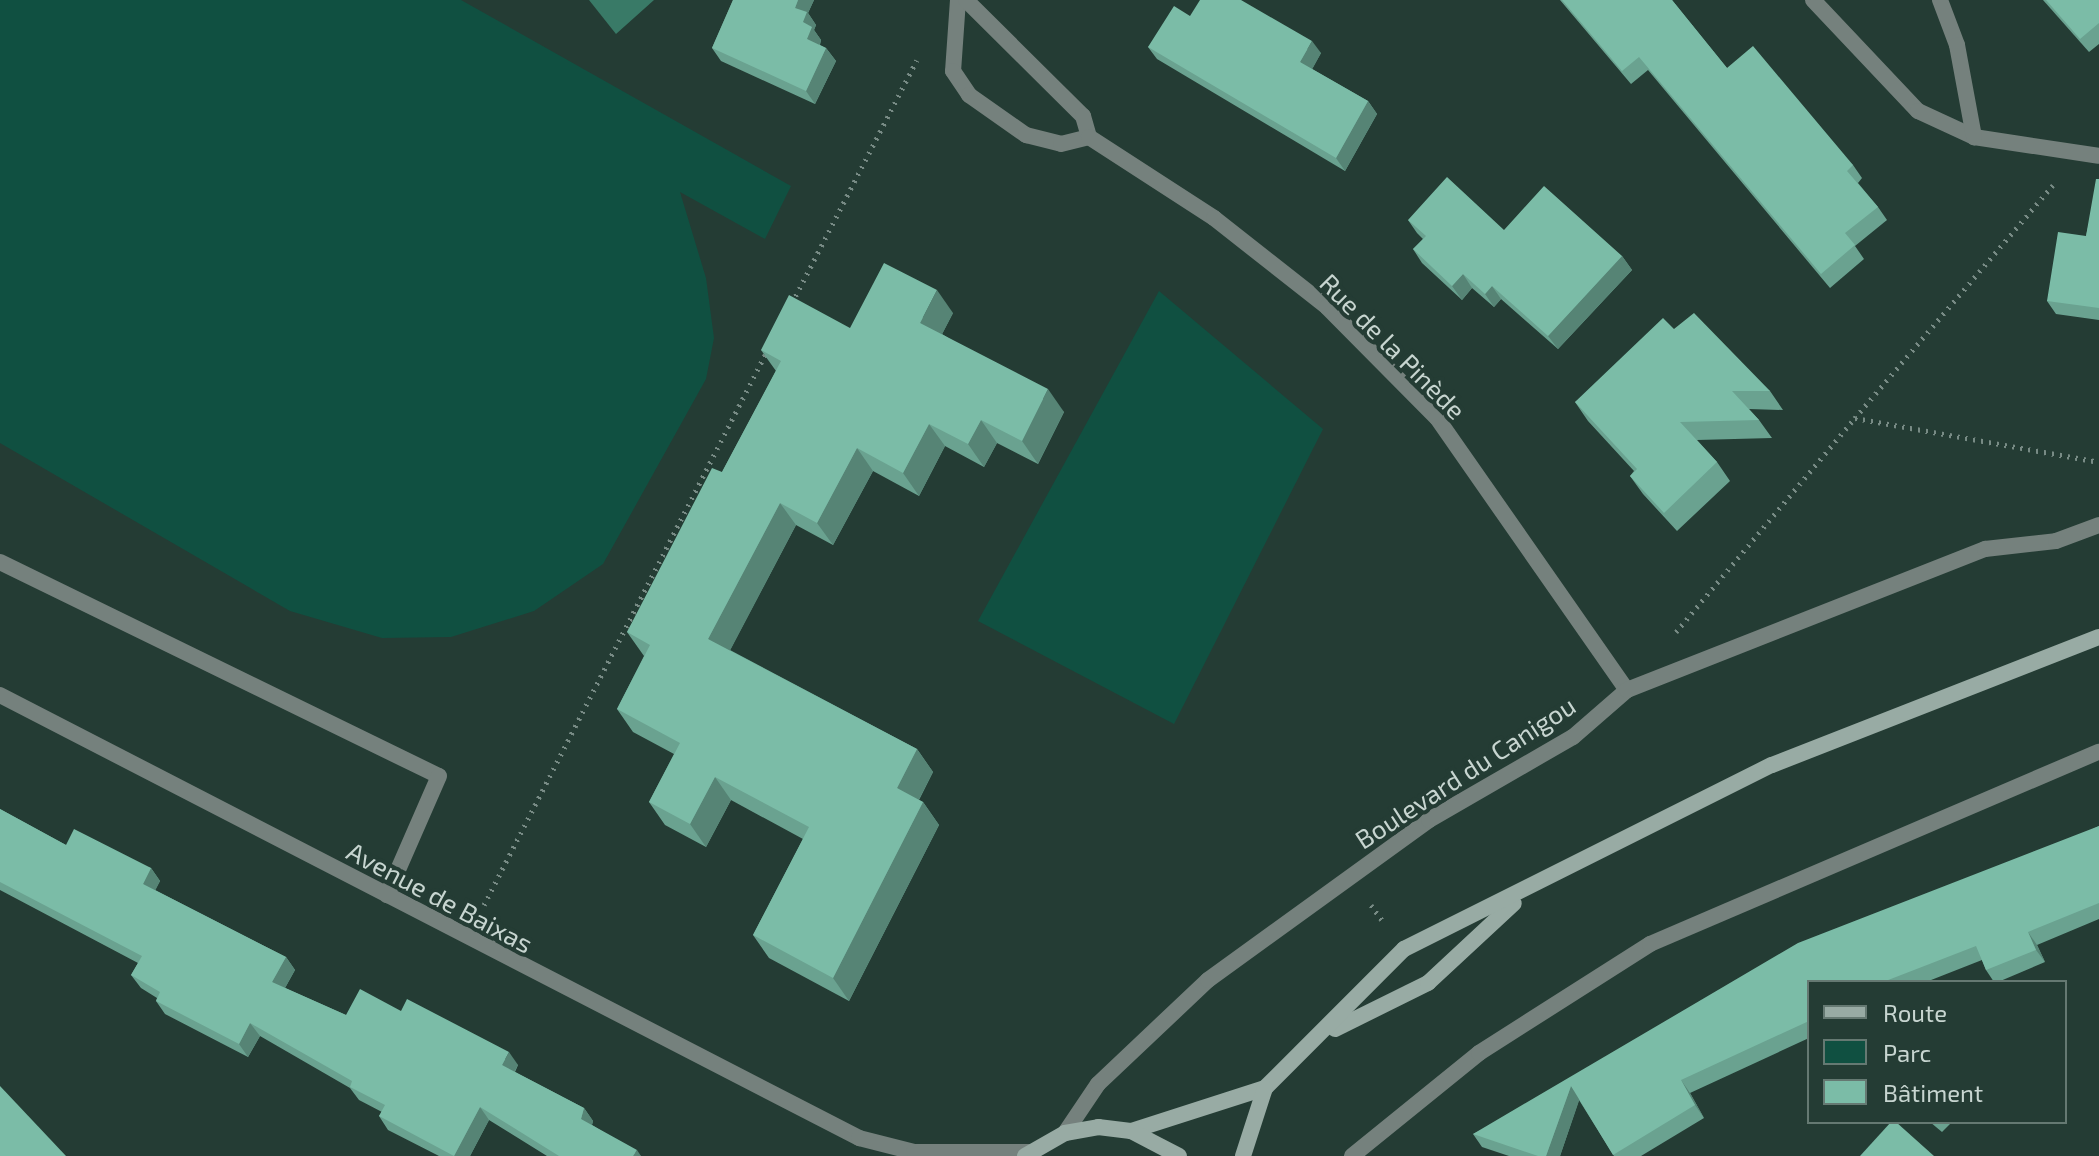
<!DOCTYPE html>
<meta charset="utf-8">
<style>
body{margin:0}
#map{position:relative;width:2099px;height:1156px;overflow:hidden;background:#243c34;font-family:"Exo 2",sans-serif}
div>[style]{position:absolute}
.green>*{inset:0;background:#105041}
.water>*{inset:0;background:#397a67}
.path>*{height:5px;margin-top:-2.5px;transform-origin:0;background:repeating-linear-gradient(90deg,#788b85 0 2px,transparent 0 8px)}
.lane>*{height:16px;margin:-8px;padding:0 8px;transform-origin:8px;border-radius:8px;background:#75817d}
.street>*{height:16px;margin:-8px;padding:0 8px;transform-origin:8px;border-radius:8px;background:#75817d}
.secondary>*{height:16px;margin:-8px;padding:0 8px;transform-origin:8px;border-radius:8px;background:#98aba4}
.wall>*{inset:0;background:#6aa290}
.shaded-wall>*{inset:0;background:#568475}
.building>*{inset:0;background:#7bbca7}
span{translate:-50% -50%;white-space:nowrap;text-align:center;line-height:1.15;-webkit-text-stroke:8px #243c34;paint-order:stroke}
.street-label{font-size:26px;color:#c7d5d0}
.legend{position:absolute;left:1807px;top:980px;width:260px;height:144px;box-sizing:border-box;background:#243c34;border:2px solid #657972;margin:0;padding:10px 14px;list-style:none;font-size:24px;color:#c7d5d0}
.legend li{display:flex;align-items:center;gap:16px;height:40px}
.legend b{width:40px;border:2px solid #657972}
</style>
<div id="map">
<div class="green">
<i style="clip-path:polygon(0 0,461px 0,791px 186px,765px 239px,680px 192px,706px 278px,714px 338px,706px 379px,603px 564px,534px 611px,451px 637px,382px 638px,290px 611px,0 443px)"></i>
<i style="clip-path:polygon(1159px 291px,1323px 429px,1174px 724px,978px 621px)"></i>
</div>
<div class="water">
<i style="clip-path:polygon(589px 0,654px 0,616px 34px)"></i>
</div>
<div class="path">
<i style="left:2053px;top:185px;width:306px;rotate:130.4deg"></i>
<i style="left:1855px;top:418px;width:248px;rotate:10.2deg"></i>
<i style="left:792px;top:303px;width:273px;rotate:-62.8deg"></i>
<i style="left:1676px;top:632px;width:279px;rotate:-50.1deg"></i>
<i style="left:484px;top:905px;width:622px;rotate:-62.94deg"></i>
<i style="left:1371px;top:905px;width:22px;rotate:54deg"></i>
</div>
<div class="lane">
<i style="left:0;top:562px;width:488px;rotate:26deg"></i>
<i style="left:439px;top:776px;width:130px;rotate:113.6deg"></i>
</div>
<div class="street">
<i style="left:958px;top:0;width:71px;rotate:94deg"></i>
<i style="left:953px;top:71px;width:29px;rotate:56deg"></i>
<i style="left:969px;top:95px;width:70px;rotate:35.1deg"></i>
<i style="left:1026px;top:135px;width:36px;rotate:14deg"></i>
<i style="left:1061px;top:144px;width:29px;rotate:-14deg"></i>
<i style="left:966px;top:0;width:165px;rotate:44.8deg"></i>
<i style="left:1083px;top:116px;width:22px;rotate:74deg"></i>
<i style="left:1089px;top:137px;width:149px;rotate:32.9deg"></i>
<i style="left:1214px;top:218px;width:144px;rotate:38.2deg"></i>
<i style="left:1327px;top:307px;width:156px;rotate:45.3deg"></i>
<i style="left:1437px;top:418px;width:332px;rotate:55.1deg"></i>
<i style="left:1813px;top:0;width:153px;rotate:46.6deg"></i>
<i style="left:1918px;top:111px;width:62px;rotate:24.9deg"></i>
<i style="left:1974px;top:137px;width:126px;rotate:8.6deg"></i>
<i style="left:1940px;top:0;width:48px;rotate:69.3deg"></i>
<i style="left:1957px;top:45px;width:94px;rotate:79.5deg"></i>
<i style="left:0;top:695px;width:967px;rotate:27.28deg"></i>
<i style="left:859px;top:1138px;width:57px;rotate:14.3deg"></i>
<i style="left:914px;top:1152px;width:115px"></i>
<i style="left:1065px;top:1133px;width:59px;rotate:-56deg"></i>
<i style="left:1098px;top:1084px;width:151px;rotate:-43.4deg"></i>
<i style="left:1208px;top:980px;width:273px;rotate:-35.9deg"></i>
<i style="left:1429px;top:820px;width:166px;rotate:-30deg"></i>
<i style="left:1573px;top:737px;width:72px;rotate:-41deg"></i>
<i style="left:1627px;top:690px;width:385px;rotate:-21.5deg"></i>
<i style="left:1985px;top:549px;width:71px;rotate:-6.4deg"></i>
<i style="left:2056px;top:541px;width:46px;rotate:-20.4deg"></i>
<i style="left:1352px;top:1156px;width:164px;rotate:-39deg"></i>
<i style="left:1479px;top:1053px;width:203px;rotate:-32.5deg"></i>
<i style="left:1650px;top:944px;width:488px;rotate:-23.2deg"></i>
</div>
<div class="secondary">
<i style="left:1335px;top:1029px;width:104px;rotate:-26.3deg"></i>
<i style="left:1428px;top:983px;width:117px;rotate:-42.9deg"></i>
<i style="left:1131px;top:1131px;width:141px;rotate:-17.8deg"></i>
<i style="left:1265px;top:1088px;width:197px;rotate:-45deg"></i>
<i style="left:1404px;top:949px;width:411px;rotate:-26.6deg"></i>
<i style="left:1772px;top:765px;width:351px;rotate:-21.4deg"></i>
<i style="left:1025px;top:1156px;width:46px;rotate:-29.9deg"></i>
<i style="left:1065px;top:1133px;width:34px;rotate:-10deg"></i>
<i style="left:1098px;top:1127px;width:33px;rotate:7deg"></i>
<i style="left:1131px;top:1131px;width:54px;rotate:27.5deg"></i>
<i style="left:1243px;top:1156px;width:71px;rotate:-72.1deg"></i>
</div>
<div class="wall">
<i style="clip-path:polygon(733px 0,814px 0,808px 13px,816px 25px,814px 30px,821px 40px,820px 45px,826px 48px,836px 61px,815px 104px,721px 61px,712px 48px)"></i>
<i style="clip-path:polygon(1560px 0,1672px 0,1727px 68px,1853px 165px,1862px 178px,1858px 183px,1878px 207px,1887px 220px,1855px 246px,1864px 259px,1830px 288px,1648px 70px,1631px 84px)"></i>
<i style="clip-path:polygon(2043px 0,2099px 0,2099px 44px,2089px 52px)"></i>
<i style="clip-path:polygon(1190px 16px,1321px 53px,1312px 69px,1368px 101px,1377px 114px,1345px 171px,1157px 59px,1148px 47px)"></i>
<i style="clip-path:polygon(2099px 179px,2099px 320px,2056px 314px,2047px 301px,2086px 236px)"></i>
<i style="clip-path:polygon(1408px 220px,1504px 230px,1622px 256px,1632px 270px,1558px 349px,1501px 299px,1494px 307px,1472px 288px,1462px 300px,1422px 263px,1413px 249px,1423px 239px,1417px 233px)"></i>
<i style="clip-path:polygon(953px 313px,942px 334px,1064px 412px,1038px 464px,997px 443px,984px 467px,945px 446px,919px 496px,873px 471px,833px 545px,796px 525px,730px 650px,917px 749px,933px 772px,919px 800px,923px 802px,939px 825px,849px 1001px,769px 958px,753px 935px,803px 839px,731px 800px,706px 847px,665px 825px,649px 802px,674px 754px,633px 732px,617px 709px,644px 656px,627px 632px,722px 472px,776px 371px,761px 350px,850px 328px)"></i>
<i style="clip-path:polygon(1674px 329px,1770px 391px,1783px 410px,1749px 409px,1759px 420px,1772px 438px,1697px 440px,1717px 462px,1730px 481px,1677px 531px,1643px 494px,1630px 476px,1634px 471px,1588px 421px,1575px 402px)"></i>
<i style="clip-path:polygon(0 809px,66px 845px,151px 868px,160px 881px,155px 890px,286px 957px,295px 970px,285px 988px,346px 1015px,401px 1011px,518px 1065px,515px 1072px,584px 1108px,593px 1121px,592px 1125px,641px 1156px,547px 1156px,489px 1120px,470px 1156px,439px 1156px,388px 1130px,379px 1116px,382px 1112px,359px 1100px,350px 1088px,260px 1036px,248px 1057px,165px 1014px,156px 1001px,157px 998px,141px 988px,131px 975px,138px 963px,0 890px)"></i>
<i style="clip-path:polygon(2099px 826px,2099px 919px,2037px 945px,2045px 962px,1998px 982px,1994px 982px,1986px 970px,1982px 960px,1926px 982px,1809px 982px,1809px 1038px,1690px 1093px,1704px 1118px,1641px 1156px,1614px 1156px,1579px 1100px,1560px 1156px,1509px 1156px,1482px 1147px,1473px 1134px)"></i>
<i style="clip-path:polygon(1930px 1122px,1952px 1122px,1942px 1132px)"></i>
</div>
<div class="shaded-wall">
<i style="clip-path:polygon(798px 0,814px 0,808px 13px,816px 25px,814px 30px,821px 40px,817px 52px,807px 39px,795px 8px)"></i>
<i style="clip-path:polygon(1312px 41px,1321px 53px,1309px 75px,1300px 62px)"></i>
<i style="clip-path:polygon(826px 48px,836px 61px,815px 104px,806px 91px)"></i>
<i style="clip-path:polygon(1368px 101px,1377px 114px,1345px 171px,1336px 158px)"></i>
<i style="clip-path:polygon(1622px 256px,1632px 270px,1558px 349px,1548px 336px)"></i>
<i style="clip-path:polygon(1463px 274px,1472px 288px,1462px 300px,1452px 286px)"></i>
<i style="clip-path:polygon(1492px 286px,1501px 299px,1494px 307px,1485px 294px)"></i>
<i style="clip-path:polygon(937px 290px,953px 313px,936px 346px,920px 323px)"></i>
<i style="clip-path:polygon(1048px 389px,1064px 412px,1038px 464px,1022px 441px)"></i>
<i style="clip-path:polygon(981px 420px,997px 443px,984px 467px,968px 444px)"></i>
<i style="clip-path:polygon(929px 424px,945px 446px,919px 496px,903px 473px)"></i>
<i style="clip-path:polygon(857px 448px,873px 471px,833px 545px,817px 523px)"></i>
<i style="clip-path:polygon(780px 503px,796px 525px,724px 662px,708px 639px)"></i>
<i style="clip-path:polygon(917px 749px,933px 772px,913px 811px,897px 788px)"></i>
<i style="clip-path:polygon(715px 777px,731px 800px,706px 847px,690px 824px)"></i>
<i style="clip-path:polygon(923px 802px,939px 825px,849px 1001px,833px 978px)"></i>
<i style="clip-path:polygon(151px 868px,160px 881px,152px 897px,143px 884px)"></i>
<i style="clip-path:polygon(2028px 932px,2037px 945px,2045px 962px,2036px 950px)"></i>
<i style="clip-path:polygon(286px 957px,295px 970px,281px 995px,272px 982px)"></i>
<i style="clip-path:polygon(250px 1023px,260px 1036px,248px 1057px,239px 1044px)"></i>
<i style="clip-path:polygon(509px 1052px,518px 1065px,511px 1078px,502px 1065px)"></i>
<i style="clip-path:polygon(1681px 1080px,1690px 1093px,1704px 1118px,1695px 1105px)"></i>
<i style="clip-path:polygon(1571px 1086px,1580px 1098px,1560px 1156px,1546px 1156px)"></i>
<i style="clip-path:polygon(480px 1107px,489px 1120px,470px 1156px,454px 1156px)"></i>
<i style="clip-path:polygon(584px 1108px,593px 1121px,590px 1132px,581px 1119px)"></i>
<i style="clip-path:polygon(637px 1150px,641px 1156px,633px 1156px)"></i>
</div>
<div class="building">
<i style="clip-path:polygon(733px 0,798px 0,795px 8px,807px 12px,803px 22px,812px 27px,807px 39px,826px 48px,806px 91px,712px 48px)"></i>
<i style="clip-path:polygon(1200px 0,1241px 0,1312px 41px,1300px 62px,1368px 101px,1336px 158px,1148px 47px,1174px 6px,1190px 16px)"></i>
<i style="clip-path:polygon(1562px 0,1672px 0,1727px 68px,1753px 46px,1853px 165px,1847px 171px,1878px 207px,1845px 233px,1855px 245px,1821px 274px,1639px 57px,1622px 71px)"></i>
<i style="clip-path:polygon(2046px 0,2099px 0,2099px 23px,2080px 39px)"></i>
<i style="clip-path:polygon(1447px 177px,1504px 230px,1544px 186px,1622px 256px,1548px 336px,1492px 286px,1485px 294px,1463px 274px,1452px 286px,1413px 249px,1426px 236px,1408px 220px)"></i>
<i style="clip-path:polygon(2096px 179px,2099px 179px,2099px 308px,2047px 301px,2058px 232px,2086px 236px)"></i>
<i style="clip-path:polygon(884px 263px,937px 290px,920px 323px,1048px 389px,1022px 441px,981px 420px,968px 444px,929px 424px,903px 473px,857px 448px,817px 523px,780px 503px,708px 639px,917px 749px,897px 788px,923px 802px,833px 978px,753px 935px,809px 827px,715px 777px,690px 824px,649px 802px,680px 743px,617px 709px,650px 645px,627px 632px,712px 468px,722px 472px,781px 361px,761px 350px,789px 295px,850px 328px)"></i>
<i style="clip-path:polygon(1694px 313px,1770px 391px,1732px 391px,1759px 420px,1680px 422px,1717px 462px,1664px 513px,1630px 476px,1637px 469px,1575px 402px,1663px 318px,1674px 329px)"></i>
<i style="clip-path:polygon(0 809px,66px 845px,74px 829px,151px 868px,143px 884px,286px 957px,272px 982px,346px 1015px,360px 989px,401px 1011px,407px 999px,509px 1052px,502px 1065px,584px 1108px,581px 1119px,637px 1150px,633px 1156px,559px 1156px,480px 1107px,454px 1156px,379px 1116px,385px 1105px,350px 1087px,352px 1081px,250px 1023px,239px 1044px,156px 1001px,160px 992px,131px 975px,142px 956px,0 882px)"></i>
<i style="clip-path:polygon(2099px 826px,2099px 903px,2028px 932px,2036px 950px,1986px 970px,1976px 946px,1883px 982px,1809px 982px,1809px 1021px,1681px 1080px,1695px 1105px,1613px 1155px,1571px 1086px,1546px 1156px,1538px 1156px,1473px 1134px,1798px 943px)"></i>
<i style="clip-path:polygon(0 1086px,66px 1156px,0 1156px)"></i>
<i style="clip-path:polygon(1891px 1122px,1896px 1122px,1934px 1156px,1860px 1156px)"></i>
</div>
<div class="street-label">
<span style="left:1393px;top:346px;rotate:45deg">Rue de la Pinède</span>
<span style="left:1465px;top:772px;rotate:-33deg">Boulevard du Canigou</span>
<span style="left:440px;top:897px;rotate:28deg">Avenue de Baixas</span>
</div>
<ul class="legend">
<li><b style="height:10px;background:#98aba4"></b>Route</li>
<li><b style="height:22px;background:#105041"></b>Parc</li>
<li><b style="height:22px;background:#7bbca7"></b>Bâtiment</li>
</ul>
</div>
